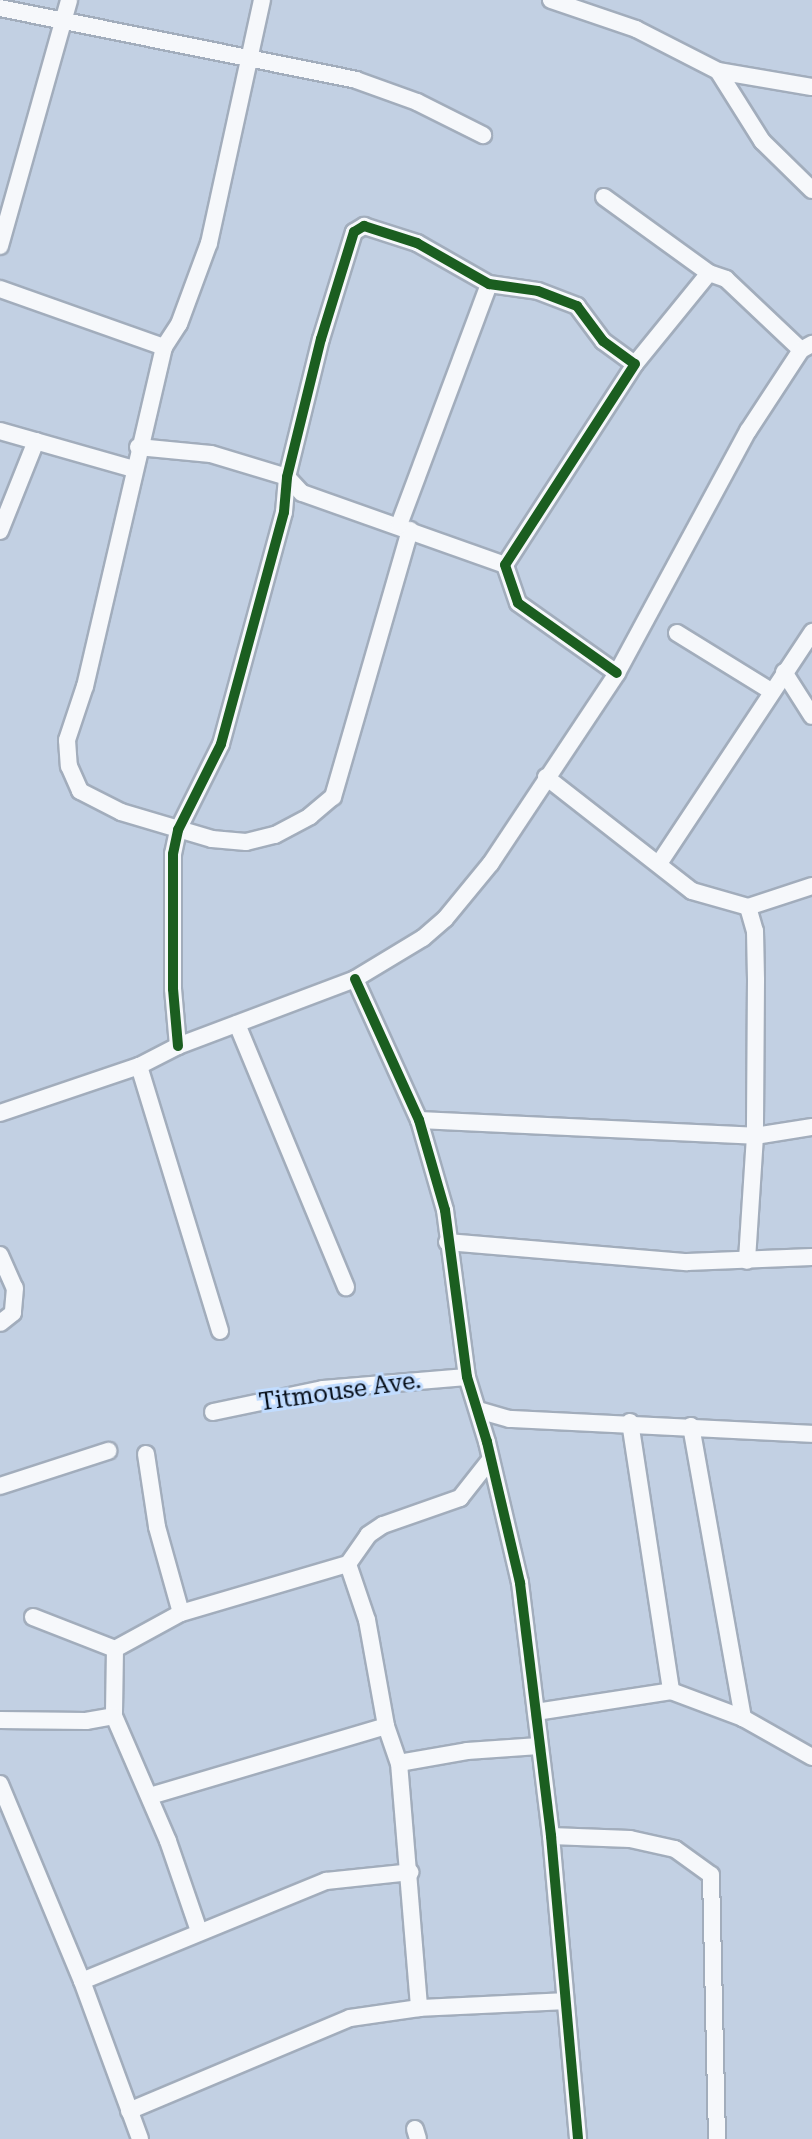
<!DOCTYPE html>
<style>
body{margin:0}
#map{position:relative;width:812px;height:2139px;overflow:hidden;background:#c2d0e3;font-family:"Roboto Serif",serif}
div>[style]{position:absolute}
.roads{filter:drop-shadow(2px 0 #a2adbc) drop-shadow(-2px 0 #a2adbc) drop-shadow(0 2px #a2adbc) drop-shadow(0 -2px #a2adbc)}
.minor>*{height:16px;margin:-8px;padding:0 8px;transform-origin:8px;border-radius:8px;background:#f6f8fb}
.cycleway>*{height:10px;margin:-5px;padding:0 5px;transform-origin:5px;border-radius:5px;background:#1b5e20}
span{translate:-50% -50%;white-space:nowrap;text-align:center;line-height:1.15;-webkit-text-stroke:6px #c1dcff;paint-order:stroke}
.street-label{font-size:24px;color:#060e19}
</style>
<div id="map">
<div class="roads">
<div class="minor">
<i style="left:262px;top:0;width:249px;rotate:102.3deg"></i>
<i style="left:209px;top:243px;width:86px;rotate:110.3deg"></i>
<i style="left:179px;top:324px;width:27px;rotate:123deg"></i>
<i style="left:164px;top:347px;width:348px;rotate:103.1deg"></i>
<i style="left:85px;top:686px;width:57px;rotate:108.4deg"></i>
<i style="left:67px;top:740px;width:26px;rotate:86deg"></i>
<i style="left:69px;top:766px;width:27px;rotate:66deg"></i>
<i style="left:80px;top:791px;width:46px;rotate:27.1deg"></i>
<i style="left:121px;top:812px;width:95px;rotate:16.5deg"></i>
<i style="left:212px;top:839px;width:34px;rotate:5deg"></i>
<i style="left:246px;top:842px;width:30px;rotate:-14deg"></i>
<i style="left:275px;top:835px;width:40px;rotate:-28deg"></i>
<i style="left:310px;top:816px;width:30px;rotate:-40deg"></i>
<i style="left:333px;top:797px;width:278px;rotate:-73.9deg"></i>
<i style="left:551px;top:0;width:90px;rotate:18.8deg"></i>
<i style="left:636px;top:29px;width:92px;rotate:27.1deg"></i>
<i style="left:718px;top:71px;width:83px;rotate:57.8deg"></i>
<i style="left:762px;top:141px;width:70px;rotate:44.4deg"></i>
<i style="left:0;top:8px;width:363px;rotate:11.4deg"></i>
<i style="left:356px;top:80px;width:65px;rotate:19.8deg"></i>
<i style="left:417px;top:102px;width:74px;rotate:26.6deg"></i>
<i style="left:718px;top:71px;width:95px;rotate:9.7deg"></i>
<i style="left:604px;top:197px;width:130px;rotate:35.9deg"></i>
<i style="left:709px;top:273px;width:18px;rotate:19deg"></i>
<i style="left:726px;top:279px;width:103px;rotate:43.4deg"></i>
<i style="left:0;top:246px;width:255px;rotate:-74.3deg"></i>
<i style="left:0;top:289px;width:174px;rotate:19.5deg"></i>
<i style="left:635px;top:364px;width:117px;rotate:-50.9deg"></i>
<i style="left:0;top:431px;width:138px;rotate:15.9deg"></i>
<i style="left:138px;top:447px;width:73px;rotate:5.5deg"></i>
<i style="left:211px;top:454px;width:79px;rotate:16.8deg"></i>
<i style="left:287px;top:477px;width:22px;rotate:47deg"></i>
<i style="left:302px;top:493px;width:215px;rotate:19.5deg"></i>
<i style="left:399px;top:525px;width:257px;rotate:-69.5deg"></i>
<i style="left:0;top:531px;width:97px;rotate:-68.2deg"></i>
<i style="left:677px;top:633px;width:110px;rotate:31.7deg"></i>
<i style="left:784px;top:672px;width:52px;rotate:57.5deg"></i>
<i style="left:546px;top:777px;width:185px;rotate:38deg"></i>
<i style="left:692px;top:891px;width:58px;rotate:15.9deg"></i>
<i style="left:748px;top:907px;width:25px;rotate:74deg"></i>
<i style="left:755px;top:931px;width:49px;rotate:88.8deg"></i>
<i style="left:756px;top:980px;width:156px;rotate:90.4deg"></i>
<i style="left:755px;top:1136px;width:125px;rotate:93.7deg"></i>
<i style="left:660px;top:862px;width:276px;rotate:-56.5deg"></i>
<i style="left:748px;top:907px;width:67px;rotate:-18.2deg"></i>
<i style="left:355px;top:979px;width:155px;rotate:65.6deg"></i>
<i style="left:419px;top:1120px;width:94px;rotate:73.9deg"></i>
<i style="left:445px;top:1210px;width:168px;rotate:82.5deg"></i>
<i style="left:467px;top:1377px;width:68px;rotate:72.9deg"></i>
<i style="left:487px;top:1442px;width:145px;rotate:76.8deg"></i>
<i style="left:520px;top:1583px;width:255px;rotate:83deg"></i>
<i style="left:551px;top:1836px;width:304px;rotate:84.9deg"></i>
<i style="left:237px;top:1024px;width:285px;rotate:67.5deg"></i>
<i style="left:178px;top:1046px;width:57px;rotate:-95deg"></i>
<i style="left:173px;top:989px;width:135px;rotate:-90deg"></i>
<i style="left:173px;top:854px;width:25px;rotate:-78deg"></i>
<i style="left:178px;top:830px;width:96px;rotate:-63.4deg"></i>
<i style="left:221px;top:744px;width:240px;rotate:-74.8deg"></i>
<i style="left:284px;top:512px;width:35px;rotate:-85deg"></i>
<i style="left:287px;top:477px;width:142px;rotate:-76.2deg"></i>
<i style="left:321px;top:339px;width:112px;rotate:-72.9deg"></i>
<i style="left:354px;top:232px;width:12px;rotate:-31deg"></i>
<i style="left:364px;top:226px;width:56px;rotate:17.8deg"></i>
<i style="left:417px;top:243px;width:83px;rotate:29.7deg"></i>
<i style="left:489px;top:284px;width:49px;rotate:8.1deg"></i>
<i style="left:538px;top:291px;width:42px;rotate:21deg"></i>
<i style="left:577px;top:306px;width:44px;rotate:53.4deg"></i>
<i style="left:603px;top:341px;width:39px;rotate:36deg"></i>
<i style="left:635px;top:364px;width:239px;rotate:122.9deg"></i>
<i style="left:505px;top:565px;width:40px;rotate:71.1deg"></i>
<i style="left:518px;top:603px;width:121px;rotate:35.3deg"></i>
<i style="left:139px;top:1066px;width:277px;rotate:73deg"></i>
<i style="left:0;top:1113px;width:147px;rotate:-18.7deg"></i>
<i style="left:139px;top:1066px;width:44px;rotate:-27.1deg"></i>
<i style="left:178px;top:1046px;width:189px;rotate:-20.7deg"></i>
<i style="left:355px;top:979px;width:79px;rotate:-31.1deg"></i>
<i style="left:423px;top:938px;width:29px;rotate:-41deg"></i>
<i style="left:445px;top:919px;width:72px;rotate:-50.6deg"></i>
<i style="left:491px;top:863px;width:228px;rotate:-56.4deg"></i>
<i style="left:617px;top:673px;width:275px;rotate:-61.6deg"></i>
<i style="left:748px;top:431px;width:97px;rotate:-56.8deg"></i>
<i style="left:801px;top:350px;width:13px;rotate:-29deg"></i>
<i style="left:419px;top:1120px;width:336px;rotate:2.7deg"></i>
<i style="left:755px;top:1136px;width:58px;rotate:-9deg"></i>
<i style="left:447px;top:1242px;width:241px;rotate:4.8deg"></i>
<i style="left:687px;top:1262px;width:125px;rotate:-2.3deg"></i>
<i style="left:0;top:1255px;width:36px;rotate:66deg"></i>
<i style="left:15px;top:1288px;width:25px;rotate:95deg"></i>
<i style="left:13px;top:1313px;width:16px;rotate:142deg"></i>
<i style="left:478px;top:1410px;width:33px;rotate:16deg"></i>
<i style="left:510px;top:1419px;width:302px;rotate:2.8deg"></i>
<i style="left:213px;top:1412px;width:112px;rotate:-11.8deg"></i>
<i style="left:323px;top:1389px;width:144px;rotate:-4.8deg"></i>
<i style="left:630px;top:1422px;width:272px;rotate:81.3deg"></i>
<i style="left:691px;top:1426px;width:297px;rotate:79.9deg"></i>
<i style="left:146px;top:1454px;width:74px;rotate:81.4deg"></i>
<i style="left:157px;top:1527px;width:89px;rotate:74.4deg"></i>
<i style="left:0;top:1486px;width:114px;rotate:-18deg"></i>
<i style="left:348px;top:1564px;width:59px;rotate:71.3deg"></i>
<i style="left:367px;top:1620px;width:108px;rotate:79.8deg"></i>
<i style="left:386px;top:1726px;width:39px;rotate:71deg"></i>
<i style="left:399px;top:1763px;width:246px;rotate:85.3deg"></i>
<i style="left:33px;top:1617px;width:88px;rotate:21.3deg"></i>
<i style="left:115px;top:1649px;width:75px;rotate:-28.6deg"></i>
<i style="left:181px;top:1613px;width:174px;rotate:-16.4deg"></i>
<i style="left:348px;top:1564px;width:35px;rotate:-55deg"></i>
<i style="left:368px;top:1535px;width:18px;rotate:-34deg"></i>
<i style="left:383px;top:1525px;width:82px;rotate:-19.3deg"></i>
<i style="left:460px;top:1498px;width:48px;rotate:-51.7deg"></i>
<i style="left:115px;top:1649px;width:67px;rotate:90.9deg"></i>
<i style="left:114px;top:1716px;width:136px;rotate:66.6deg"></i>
<i style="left:168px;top:1841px;width:95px;rotate:71deg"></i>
<i style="left:536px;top:1712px;width:137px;rotate:-8.8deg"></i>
<i style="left:671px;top:1691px;width:77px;rotate:20.6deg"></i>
<i style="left:743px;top:1718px;width:79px;rotate:29.5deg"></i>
<i style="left:0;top:1720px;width:86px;rotate:0.7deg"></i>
<i style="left:86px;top:1721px;width:28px;rotate:-10deg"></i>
<i style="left:399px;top:1763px;width:69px;rotate:-10deg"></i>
<i style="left:467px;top:1751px;width:72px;rotate:-4deg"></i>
<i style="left:0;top:1784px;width:213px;rotate:67.4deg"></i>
<i style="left:82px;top:1981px;width:168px;rotate:69.8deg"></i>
<i style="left:150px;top:1796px;width:246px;rotate:-16.5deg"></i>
<i style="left:551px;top:1836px;width:79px;rotate:2.2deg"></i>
<i style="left:630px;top:1839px;width:46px;rotate:12.5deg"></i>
<i style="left:675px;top:1849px;width:44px;rotate:35.8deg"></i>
<i style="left:711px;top:1875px;width:264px;rotate:88.7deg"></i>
<i style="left:82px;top:1981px;width:264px;rotate:-22.3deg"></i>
<i style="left:326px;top:1881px;width:85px;rotate:-6deg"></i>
<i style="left:129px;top:2111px;width:240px;rotate:-22.8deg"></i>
<i style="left:350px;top:2018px;width:70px;rotate:-8.2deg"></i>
<i style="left:419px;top:2008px;width:146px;rotate:-2.7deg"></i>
<i style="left:415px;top:2129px;width:10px;rotate:73deg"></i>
</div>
</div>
<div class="cycleway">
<i style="left:355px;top:979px;width:155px;rotate:65.6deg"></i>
<i style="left:419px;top:1120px;width:94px;rotate:73.9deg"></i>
<i style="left:445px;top:1210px;width:168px;rotate:82.5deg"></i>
<i style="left:467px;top:1377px;width:68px;rotate:72.9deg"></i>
<i style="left:487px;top:1442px;width:145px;rotate:76.8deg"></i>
<i style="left:520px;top:1583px;width:255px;rotate:83deg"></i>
<i style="left:551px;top:1836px;width:304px;rotate:84.9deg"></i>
<i style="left:178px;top:1046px;width:57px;rotate:-95deg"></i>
<i style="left:173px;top:989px;width:135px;rotate:-90deg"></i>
<i style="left:173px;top:854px;width:25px;rotate:-78deg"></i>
<i style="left:178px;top:830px;width:96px;rotate:-63.4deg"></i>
<i style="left:221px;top:744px;width:240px;rotate:-74.8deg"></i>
<i style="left:284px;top:512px;width:35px;rotate:-85deg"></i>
<i style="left:287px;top:477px;width:142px;rotate:-76.2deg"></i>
<i style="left:321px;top:339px;width:112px;rotate:-72.9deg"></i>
<i style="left:354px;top:232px;width:12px;rotate:-31deg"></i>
<i style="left:364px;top:226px;width:56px;rotate:17.8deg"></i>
<i style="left:417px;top:243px;width:83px;rotate:29.7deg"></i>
<i style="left:489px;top:284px;width:49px;rotate:8.1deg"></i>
<i style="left:538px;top:291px;width:42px;rotate:21deg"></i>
<i style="left:577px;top:306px;width:44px;rotate:53.4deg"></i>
<i style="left:603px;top:341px;width:39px;rotate:36deg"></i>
<i style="left:635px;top:364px;width:239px;rotate:122.9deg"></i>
<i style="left:505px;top:565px;width:40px;rotate:71.1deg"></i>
<i style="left:518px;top:603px;width:121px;rotate:35.3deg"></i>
</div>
<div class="street-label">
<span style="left:340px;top:1392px;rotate:-8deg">Titmouse Ave.</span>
</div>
</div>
